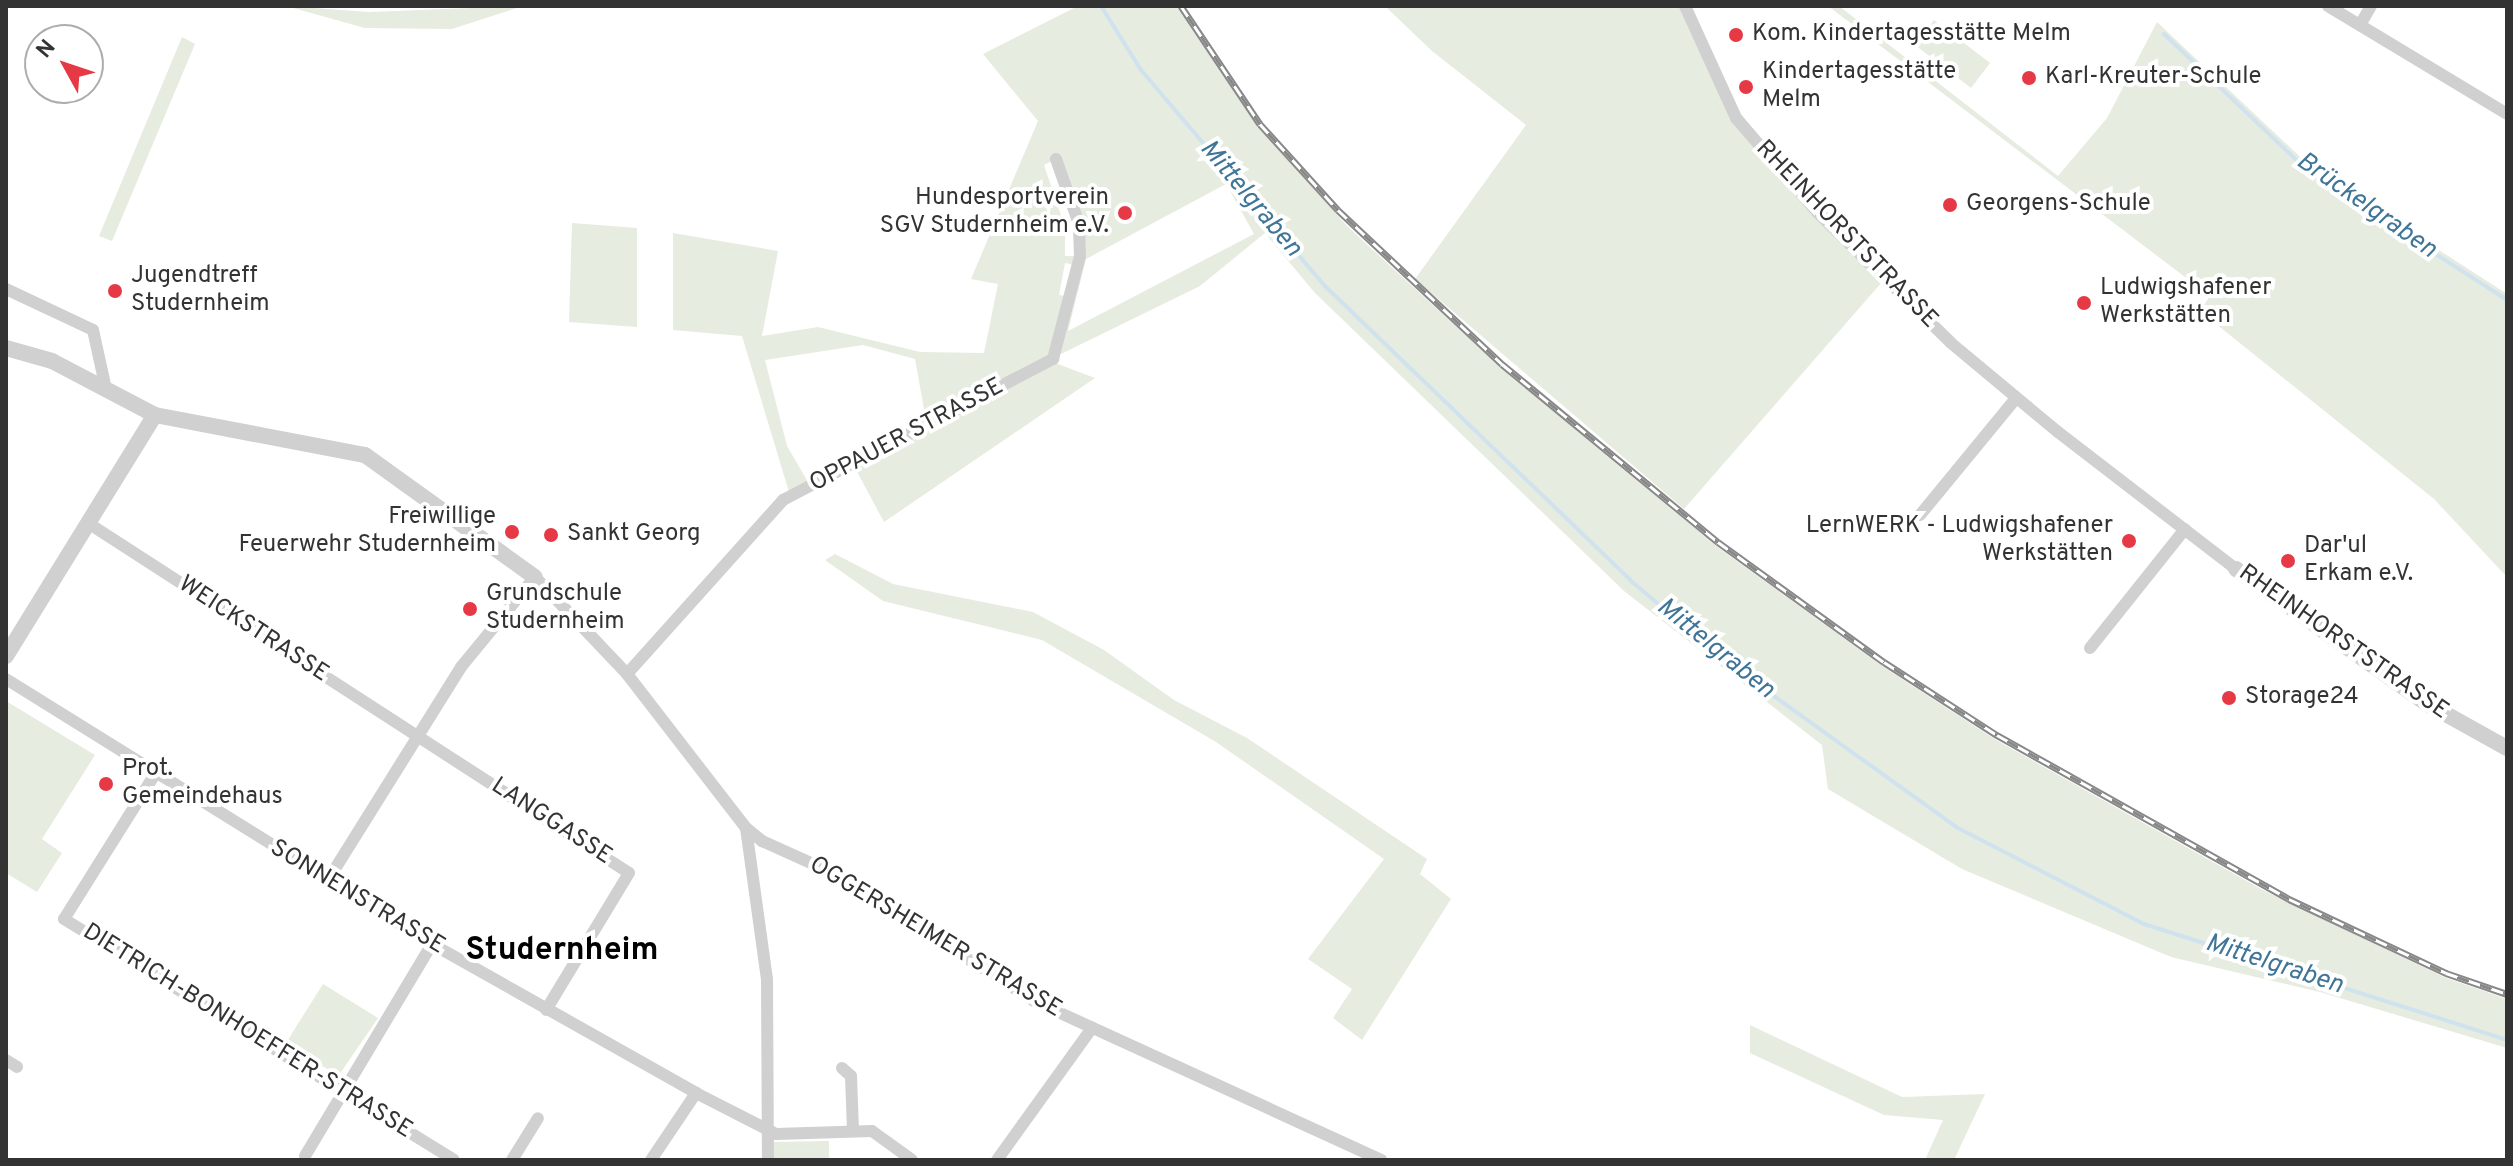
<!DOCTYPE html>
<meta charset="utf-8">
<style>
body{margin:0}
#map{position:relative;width:2513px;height:1166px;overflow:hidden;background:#fff;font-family:Overpass,sans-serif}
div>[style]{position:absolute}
.green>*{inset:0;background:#e6ecdf}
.stream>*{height:4px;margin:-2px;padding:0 2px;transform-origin:2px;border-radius:2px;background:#cfe2ee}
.minor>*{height:12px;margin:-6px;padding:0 6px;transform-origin:6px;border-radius:6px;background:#d0d0d0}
.tertiary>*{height:16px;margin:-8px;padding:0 8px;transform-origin:8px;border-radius:8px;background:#d0d0d0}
.rail>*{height:7px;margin-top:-3.5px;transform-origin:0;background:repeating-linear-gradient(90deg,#fff 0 12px,#888 0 24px);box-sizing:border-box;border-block:2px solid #888}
.dots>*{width:22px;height:22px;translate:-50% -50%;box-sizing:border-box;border:4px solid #fff;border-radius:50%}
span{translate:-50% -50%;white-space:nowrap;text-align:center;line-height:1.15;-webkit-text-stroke:8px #fff;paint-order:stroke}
.poi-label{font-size:24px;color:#333}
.left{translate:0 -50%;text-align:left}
.right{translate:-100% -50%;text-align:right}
.street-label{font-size:24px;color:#333}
.water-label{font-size:26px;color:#3f7597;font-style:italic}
.district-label{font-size:32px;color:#000;font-weight:700}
.frame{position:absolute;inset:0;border:8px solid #333;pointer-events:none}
.north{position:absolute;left:24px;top:24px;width:80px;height:80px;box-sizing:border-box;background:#fff;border:2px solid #adadad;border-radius:50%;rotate:310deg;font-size:22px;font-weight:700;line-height:32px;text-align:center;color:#333}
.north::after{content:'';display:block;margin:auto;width:28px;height:36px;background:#e63946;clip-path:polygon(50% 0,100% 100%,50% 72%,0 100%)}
</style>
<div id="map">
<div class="green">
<i style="clip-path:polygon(286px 6px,369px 12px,523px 6px,452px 29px,365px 28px)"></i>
<i style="clip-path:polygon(evenodd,1078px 6px,1176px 6px,1258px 127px,1347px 226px,1500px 367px,1716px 546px,1882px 666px,1996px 740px,2261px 889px,2446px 978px,2507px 999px,2507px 1048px,2320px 992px,2171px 957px,1962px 869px,1828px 789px,1822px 745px,1624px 591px,1315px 293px,1265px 233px,1200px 286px,926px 420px,915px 359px,863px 345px,765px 360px,787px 446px,808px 482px,789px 492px,742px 336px,673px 330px,673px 233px,778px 251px,762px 336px,818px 327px,920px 352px,984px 353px,998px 284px,971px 279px,1038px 121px,983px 54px,1078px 6px,1056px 159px,1079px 224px,1079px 256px,1065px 256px,1065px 227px,1044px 165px,1056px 159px,1078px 6px,1226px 184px,1254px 234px,1068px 331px,1086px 259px,1226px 184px,1078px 6px,1065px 263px,1079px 266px,1072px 297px,1059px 295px,1065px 263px)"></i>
<i style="clip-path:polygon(1385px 6px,1691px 6px,1741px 114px,1785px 169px,1889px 274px,1684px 509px,1415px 279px,1526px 125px,1432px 51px)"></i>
<i style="clip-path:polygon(1828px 6px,1839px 6px,2058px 176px,2107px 118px,2157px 22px,2312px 168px,2507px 294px,2507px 577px,2434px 499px,2200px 311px,2210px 296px)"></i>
<i style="clip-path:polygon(1934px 20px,1990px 63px,1971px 88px,1915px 45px)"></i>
<i style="clip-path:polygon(182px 37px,195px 44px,112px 241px,99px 236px)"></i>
<i style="clip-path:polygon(572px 223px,637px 228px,637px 327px,569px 322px)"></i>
<i style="clip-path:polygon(1055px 363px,1095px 378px,884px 522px,855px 468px)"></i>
<i style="clip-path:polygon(835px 554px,893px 584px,1033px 612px,1104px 650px,1174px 700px,1247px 738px,1427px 859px,1420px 874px,1451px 899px,1362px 1040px,1333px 1018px,1352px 989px,1308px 959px,1384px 859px,1216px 742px,1042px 640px,883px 601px,825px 560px)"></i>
<i style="clip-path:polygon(6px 701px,95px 755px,42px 839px,62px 853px,37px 892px,6px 873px)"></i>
<i style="clip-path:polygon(323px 984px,378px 1018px,339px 1075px,284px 1046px)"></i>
<i style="clip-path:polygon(1750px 1025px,1902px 1097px,1985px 1094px,1954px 1160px,1925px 1160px,1943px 1120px,1884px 1115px,1750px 1053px)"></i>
<i style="clip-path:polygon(829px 1141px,829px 1160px,772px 1160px,772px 1142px)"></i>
</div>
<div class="stream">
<i style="left:1101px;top:6px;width:75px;rotate:58deg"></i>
<i style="left:1141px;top:70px;width:285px;rotate:49.6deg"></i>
<i style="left:1326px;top:287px;width:422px;rotate:43.9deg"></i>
<i style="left:1630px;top:580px;width:128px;rotate:40.3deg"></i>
<i style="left:1728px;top:663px;width:281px;rotate:35.7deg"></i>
<i style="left:1956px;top:827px;width:212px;rotate:27.3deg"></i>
<i style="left:2144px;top:924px;width:381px;rotate:17.7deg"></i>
<i style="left:2164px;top:34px;width:202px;rotate:43.6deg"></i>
<i style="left:2310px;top:173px;width:234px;rotate:32.8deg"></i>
</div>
<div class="minor">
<i style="left:1685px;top:6px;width:123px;rotate:65.5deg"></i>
<i style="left:1736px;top:118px;width:125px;rotate:49.2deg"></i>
<i style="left:1818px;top:213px;width:186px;rotate:44.3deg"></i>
<i style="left:1951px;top:343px;width:139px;rotate:39.8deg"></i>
<i style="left:2058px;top:432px;width:225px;rotate:37.6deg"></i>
<i style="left:2328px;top:6px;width:209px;rotate:31.1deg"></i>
<i style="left:2360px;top:25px;width:22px;rotate:-60deg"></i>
<i style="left:6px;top:289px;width:96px;rotate:25.2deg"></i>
<i style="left:93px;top:330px;width:60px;rotate:77.6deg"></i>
<i style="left:1920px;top:515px;width:151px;rotate:-50.6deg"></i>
<i style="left:88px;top:523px;width:644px;rotate:32.9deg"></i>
<i style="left:629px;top:873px;width:160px;rotate:121.2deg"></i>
<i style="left:2090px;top:648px;width:152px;rotate:-51.4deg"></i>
<i style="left:627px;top:674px;width:234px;rotate:-48.1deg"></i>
<i style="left:783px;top:500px;width:305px;rotate:-27.6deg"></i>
<i style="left:1053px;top:359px;width:106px;rotate:-75.3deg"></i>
<i style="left:1080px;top:256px;width:32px;rotate:-92deg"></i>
<i style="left:1079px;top:224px;width:69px;rotate:-109.5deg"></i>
<i style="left:6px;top:679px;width:502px;rotate:31.88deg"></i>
<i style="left:432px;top:944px;width:303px;rotate:29.4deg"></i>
<i style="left:696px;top:1093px;width:90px;rotate:27.1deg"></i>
<i style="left:776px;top:1134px;width:96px;rotate:-1.8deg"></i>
<i style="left:872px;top:1131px;width:49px;rotate:35.9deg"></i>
<i style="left:155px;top:774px;width:171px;rotate:122.1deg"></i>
<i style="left:64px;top:919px;width:458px;rotate:31.7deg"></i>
<i style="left:746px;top:828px;width:152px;rotate:82.1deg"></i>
<i style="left:767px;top:979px;width:181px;rotate:89.7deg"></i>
<i style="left:328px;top:880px;width:251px;rotate:-58deg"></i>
<i style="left:461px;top:667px;width:117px;rotate:-50.6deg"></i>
<i style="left:535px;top:577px;width:134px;rotate:46.5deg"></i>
<i style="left:627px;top:674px;width:195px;rotate:52.3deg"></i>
<i style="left:746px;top:828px;width:21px;rotate:39deg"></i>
<i style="left:762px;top:841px;width:76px;rotate:24.2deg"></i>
<i style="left:831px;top:872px;width:241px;rotate:32.4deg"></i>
<i style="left:1034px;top:1001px;width:382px;rotate:24.6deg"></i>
<i style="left:6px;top:1060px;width:13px;rotate:32deg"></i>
<i style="left:842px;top:1068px;width:12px;rotate:42deg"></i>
<i style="left:851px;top:1076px;width:55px;rotate:87.9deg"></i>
<i style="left:305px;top:1156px;width:247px;rotate:-59.1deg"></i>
<i style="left:512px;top:1160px;width:49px;rotate:-58.2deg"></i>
<i style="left:651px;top:1160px;width:81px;rotate:-56.1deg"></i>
<i style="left:997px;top:1160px;width:163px;rotate:-54.3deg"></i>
</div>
<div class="tertiary">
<i style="left:6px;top:348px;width:48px;rotate:15.8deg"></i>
<i style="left:52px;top:361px;width:116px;rotate:27.7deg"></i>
<i style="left:155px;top:415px;width:214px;rotate:10.8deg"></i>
<i style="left:365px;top:455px;width:209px;rotate:35.7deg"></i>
<i style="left:2236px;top:569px;width:232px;rotate:35.2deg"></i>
<i style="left:2426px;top:703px;width:93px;rotate:29.1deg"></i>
<i style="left:6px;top:656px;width:283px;rotate:-58.3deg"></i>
</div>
<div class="rail">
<i style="left:1181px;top:6px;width:142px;rotate:56.2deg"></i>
<i style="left:1260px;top:124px;width:116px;rotate:47.8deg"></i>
<i style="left:1338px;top:210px;width:225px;rotate:43.2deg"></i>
<i style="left:1502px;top:364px;width:280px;rotate:39.5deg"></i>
<i style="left:1718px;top:542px;width:205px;rotate:35.9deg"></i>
<i style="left:1884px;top:662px;width:135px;rotate:32.9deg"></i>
<i style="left:1997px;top:735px;width:335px;rotate:29.3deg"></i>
<i style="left:2289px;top:899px;width:174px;rotate:25.2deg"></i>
<i style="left:2446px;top:973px;width:65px;rotate:19deg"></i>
</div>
<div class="dots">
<i style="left:1736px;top:35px;background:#e63946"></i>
<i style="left:2029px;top:78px;background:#e63946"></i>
<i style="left:1746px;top:87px;background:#e63946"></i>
<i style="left:1950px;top:205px;background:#e63946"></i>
<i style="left:1125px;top:213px;background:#e63946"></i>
<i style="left:115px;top:291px;background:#e63946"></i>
<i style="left:2084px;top:303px;background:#e63946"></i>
<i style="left:512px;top:532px;background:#e63946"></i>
<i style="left:551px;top:535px;background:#e63946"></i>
<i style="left:2129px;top:541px;background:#e63946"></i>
<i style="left:2288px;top:561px;background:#e63946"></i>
<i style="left:470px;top:609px;background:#e63946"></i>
<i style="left:2229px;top:698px;background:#e63946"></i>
<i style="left:106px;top:784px;background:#e63946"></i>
</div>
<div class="poi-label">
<span class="left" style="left:1752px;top:35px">Kom. Kindertagesstätte Melm</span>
<span class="left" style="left:1762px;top:87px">Kindertagesstätte<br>Melm</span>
<span class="left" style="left:2045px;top:78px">Karl-Kreuter-Schule</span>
<span class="right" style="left:1109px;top:213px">Hundesportverein<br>SGV Studernheim e.V.</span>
<span class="left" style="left:1966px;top:205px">Georgens-Schule</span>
<span class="left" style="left:131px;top:291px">Jugendtreff<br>Studernheim</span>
<span class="left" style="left:2100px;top:303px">Ludwigshafener<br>Werkstätten</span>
<span class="right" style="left:496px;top:532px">Freiwillige<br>Feuerwehr Studernheim</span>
<span class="right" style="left:2113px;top:541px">LernWERK - Ludwigshafener<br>Werkstätten</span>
<span class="left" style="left:567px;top:535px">Sankt Georg</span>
<span class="left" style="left:2304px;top:561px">Dar'ul<br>Erkam e.V.</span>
<span class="left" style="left:486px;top:609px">Grundschule<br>Studernheim</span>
<span class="left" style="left:2245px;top:698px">Storage24</span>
<span class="left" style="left:122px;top:784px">Prot.<br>Gemeindehaus</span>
</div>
<div class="street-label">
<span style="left:1846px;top:235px;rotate:46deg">RHEINHORSTSTRASSE</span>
<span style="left:907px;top:436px;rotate:-28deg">OPPAUER STRASSE</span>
<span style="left:253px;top:630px;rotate:33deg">WEICKSTRASSE</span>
<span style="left:2343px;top:643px;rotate:35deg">RHEINHORSTSTRASSE</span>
<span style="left:551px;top:822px;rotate:33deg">LANGGASSE</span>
<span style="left:357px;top:898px;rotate:31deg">SONNENSTRASSE</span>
<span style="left:935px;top:938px;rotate:31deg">OGGERSHEIMER STRASSE</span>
<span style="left:247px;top:1032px;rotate:32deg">DIETRICH-BONHOEFFER-STRASSE</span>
</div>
<div class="water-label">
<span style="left:1250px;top:199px;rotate:50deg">Mittelgraben</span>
<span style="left:2366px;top:206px;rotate:35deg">Brückelgraben</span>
<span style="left:1715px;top:649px;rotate:39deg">Mittelgraben</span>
<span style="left:2274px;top:965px;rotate:18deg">Mittelgraben</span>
</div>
<div class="district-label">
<span style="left:562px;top:951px">Studernheim</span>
</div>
<div class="frame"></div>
<div class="north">N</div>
</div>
